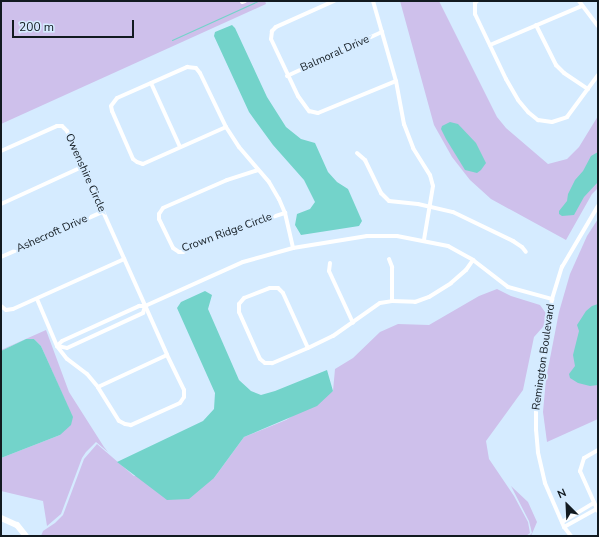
<!DOCTYPE html>
<style>
body{margin:0}
#map{position:relative;width:599px;height:537px;overflow:hidden;background:#d5ebff;font-family:"Nunito Sans",sans-serif}
div>[style]{position:absolute}
.green>*{inset:0;background:#cec0eb}
.water>*{inset:0;background:#73d3ca}
.stream>*{height:1px;margin:-0.5px;padding:0 0.5px;transform-origin:0.5px;border-radius:0.5px;background:#73d3ca}
.minor>*{height:4px;margin:-2px;padding:0 2px;transform-origin:2px;border-radius:2px;background:#fff}
.highway>*{height:6px;margin:-3px;padding:0 3px;transform-origin:3px;border-radius:3px;background:#fff}
span{translate:-50% -50%;white-space:nowrap;text-align:center;line-height:1.15;-webkit-text-stroke:4px #d5ebff;paint-order:stroke}
.street-label{font-size:11px;color:#121a20}
.frame{position:absolute;inset:0;border:2px solid #121a20;pointer-events:none}
.north{position:absolute;left:547px;top:485px;width:40px;height:40px;-webkit-text-stroke:3px #d5ebff;paint-order:stroke;rotate:336deg;font-size:11px;font-weight:700;line-height:16px;text-align:center;color:#121a20}
.north::after{content:'';display:block;margin:auto;width:14px;height:18px;background:#121a20;clip-path:polygon(50% 0,100% 100%,50% 72%,0 100%)}
.scale{position:absolute;left:12px;top:20px;width:122px;height:18px;box-sizing:border-box;border:2px solid #121a20;border-top:0;padding-left:5px;font-size:12px;line-height:14px;white-space:nowrap;color:#121a20;-webkit-text-stroke:3px #d5ebff;paint-order:stroke}
</style>
<div id="map">
<div class="green">
<i style="clip-path:polygon(1px 1px,265px 1px,266px 4px,1px 124px)"></i>
<i style="clip-path:polygon(400px 1px,439px 1px,497px 117px,506px 128px,548px 164px,567px 159px,579px 147px,598px 116px,598px 188px,592px 194px,566px 240px,491px 199px,470px 180px,452px 157px,434px 125px)"></i>
<i style="clip-path:polygon(598px 219px,598px 419px,547px 442px,543px 412px,546px 379px,559px 312px,570px 274px,587px 236px)"></i>
<i style="clip-path:polygon(497px 289px,511px 296px,540px 305px,550px 319px,534px 337px,523px 390px,486px 441px,489px 459px,514px 496px,528px 522px,530px 533px,526px 536px,41px 536px,43px 531px,55px 523px,63px 515px,84px 459px,97px 444px,134px 476px,214px 478px,244px 437px,286px 420px,333px 391px,335px 369px,353px 358px,380px 332px,398px 324px,429px 325px,479px 296px)"></i>
<i style="clip-path:polygon(46px 330px,69px 392px,104px 447px,108px 452px,96px 442px,86px 452px,82px 458px,61px 514px,47px 526px,43px 501px,1px 491px,1px 458px,60px 435px,68px 407px,41px 346px,34px 339px,26px 339px,1px 351px,1px 350px)"></i>
<i style="clip-path:polygon(511px 486px,528px 502px,537px 522px,531px 536px,529px 536px,532px 533px,529px 521px)"></i>
</div>
<div class="water">
<i style="clip-path:polygon(232px 25px,235px 28px,267px 97px,286px 127px,301px 139px,315px 143px,328px 172px,337px 182px,348px 189px,362px 221px,359px 226px,301px 235px,295px 225px,297px 214px,310px 209px,315px 202px,304px 180px,273px 145px,249px 112px,214px 36px,215px 32px)"></i>
<i style="clip-path:polygon(450px 122px,458px 124px,476px 143px,486px 163px,481px 170px,477px 173px,465px 170px,446px 139px,441px 129px,442px 126px)"></i>
<i style="clip-path:polygon(598px 152px,598px 182px,584px 197px,574px 215px,562px 216px,559px 214px,559px 211px,567px 201px,568px 194px,575px 180px,583px 171px,591px 156px)"></i>
<i style="clip-path:polygon(205px 291px,212px 295px,208px 309px,239px 380px,251px 391px,261px 395px,275px 391px,327px 370px,333px 391px,317px 406px,244px 437px,214px 478px,189px 499px,167px 500px,117px 462px,203px 421px,214px 409px,215px 393px,177px 308px,181px 302px)"></i>
<i style="clip-path:polygon(598px 304px,598px 385px,590px 386px,578px 383px,570px 378px,569px 374px,575px 366px,573px 355px,579px 331px,577px 325px,586px 311px,592px 306px)"></i>
<i style="clip-path:polygon(26px 339px,34px 339px,41px 346px,73px 417px,71px 425px,60px 435px,1px 458px,1px 351px)"></i>
</div>
<div class="stream">
<i style="left:172px;top:40px;width:94px;rotate:-24.4deg"></i>
</div>
<div class="minor">
<i style="left:334px;top:1px;width:64px;rotate:155.9deg"></i>
<i style="left:276px;top:27px;width:6px;rotate:135deg"></i>
<i style="left:272px;top:31px;width:8px;rotate:97deg"></i>
<i style="left:271px;top:39px;width:63px;rotate:64.7deg"></i>
<i style="left:298px;top:96px;width:19px;rotate:54deg"></i>
<i style="left:309px;top:111px;width:9px;rotate:13deg"></i>
<i style="left:318px;top:113px;width:84px;rotate:-22.3deg"></i>
<i style="left:373px;top:1px;width:83px;rotate:74deg"></i>
<i style="left:396px;top:81px;width:44px;rotate:79.5deg"></i>
<i style="left:404px;top:124px;width:26px;rotate:69deg"></i>
<i style="left:413px;top:148px;width:32px;rotate:58deg"></i>
<i style="left:430px;top:175px;width:11px;rotate:75deg"></i>
<i style="left:433px;top:186px;width:55px;rotate:99.5deg"></i>
<i style="left:477px;top:1px;width:3px;rotate:135deg"></i>
<i style="left:475px;top:3px;width:11px;rotate:90deg"></i>
<i style="left:475px;top:14px;width:72px;rotate:64.5deg"></i>
<i style="left:506px;top:79px;width:24px;rotate:60deg"></i>
<i style="left:518px;top:100px;width:16px;rotate:50deg"></i>
<i style="left:528px;top:112px;width:13px;rotate:39deg"></i>
<i style="left:538px;top:120px;width:14px;rotate:8deg"></i>
<i style="left:552px;top:122px;width:16px;rotate:-18deg"></i>
<i style="left:567px;top:117px;width:52px;rotate:-53.6deg"></i>
<i style="left:579px;top:1px;width:31px;rotate:53deg"></i>
<i style="left:242px;top:2px;width:3px;rotate:-18deg"></i>
<i style="left:536px;top:25px;width:45px;rotate:63.4deg"></i>
<i style="left:556px;top:65px;width:11px;rotate:45deg"></i>
<i style="left:564px;top:73px;width:29px;rotate:34deg"></i>
<i style="left:490px;top:45px;width:100px;rotate:-23deg"></i>
<i style="left:287px;top:76px;width:105px;rotate:-24.9deg"></i>
<i style="left:151px;top:83px;width:70px;rotate:65.6deg"></i>
<i style="left:226px;top:127px;width:91px;rotate:156deg"></i>
<i style="left:143px;top:164px;width:6px;rotate:-162deg"></i>
<i style="left:137px;top:162px;width:5px;rotate:-143deg"></i>
<i style="left:133px;top:159px;width:52px;rotate:-113.6deg"></i>
<i style="left:112px;top:111px;width:5px;rotate:-101deg"></i>
<i style="left:111px;top:106px;width:10px;rotate:-53deg"></i>
<i style="left:117px;top:98px;width:77px;rotate:-23.9deg"></i>
<i style="left:187px;top:67px;width:9px;rotate:6deg"></i>
<i style="left:196px;top:68px;width:6px;rotate:51deg"></i>
<i style="left:200px;top:73px;width:60px;rotate:64.3deg"></i>
<i style="left:226px;top:127px;width:24px;rotate:57deg"></i>
<i style="left:239px;top:147px;width:46px;rotate:49.4deg"></i>
<i style="left:269px;top:182px;width:20px;rotate:60deg"></i>
<i style="left:279px;top:199px;width:15px;rotate:67deg"></i>
<i style="left:285px;top:213px;width:36px;rotate:77deg"></i>
<i style="left:1px;top:151px;width:61px;rotate:-24.1deg"></i>
<i style="left:57px;top:126px;width:5px"></i>
<i style="left:62px;top:126px;width:7px;rotate:45deg"></i>
<i style="left:67px;top:131px;width:245px;rotate:65.9deg"></i>
<i style="left:167px;top:355px;width:39px;rotate:64deg"></i>
<i style="left:184px;top:390px;width:7px;rotate:90deg"></i>
<i style="left:184px;top:397px;width:7px;rotate:124deg"></i>
<i style="left:180px;top:403px;width:54px;rotate:155.8deg"></i>
<i style="left:131px;top:425px;width:6px;rotate:-171deg"></i>
<i style="left:125px;top:424px;width:7px;rotate:-153deg"></i>
<i style="left:119px;top:421px;width:40px;rotate:-122deg"></i>
<i style="left:98px;top:387px;width:17px;rotate:-130deg"></i>
<i style="left:87px;top:374px;width:25px;rotate:-143deg"></i>
<i style="left:67px;top:359px;width:16px;rotate:-128deg"></i>
<i style="left:57px;top:346px;width:51px;rotate:-113.1deg"></i>
<i style="left:357px;top:153px;width:11px;rotate:41deg"></i>
<i style="left:365px;top:160px;width:37px;rotate:64deg"></i>
<i style="left:381px;top:193px;width:11px;rotate:45deg"></i>
<i style="left:389px;top:201px;width:29px;rotate:6deg"></i>
<i style="left:418px;top:204px;width:36px;rotate:13deg"></i>
<i style="left:453px;top:212px;width:67px;rotate:25.8deg"></i>
<i style="left:513px;top:241px;width:11px;rotate:34deg"></i>
<i style="left:522px;top:247px;width:6px;rotate:51deg"></i>
<i style="left:258px;top:170px;width:33px;rotate:162deg"></i>
<i style="left:227px;top:180px;width:70px;rotate:156.4deg"></i>
<i style="left:163px;top:208px;width:7px;rotate:124deg"></i>
<i style="left:159px;top:214px;width:5px;rotate:90deg"></i>
<i style="left:159px;top:219px;width:32px;rotate:64deg"></i>
<i style="left:173px;top:248px;width:7px;rotate:34deg"></i>
<i style="left:179px;top:252px;width:4px"></i>
<i style="left:183px;top:252px;width:54px;rotate:-24.2deg"></i>
<i style="left:232px;top:230px;width:56px;rotate:-17.8deg"></i>
<i style="left:1px;top:204px;width:89px;rotate:-24.6deg"></i>
<i style="left:1px;top:257px;width:111px;rotate:-24deg"></i>
<i style="left:389px;top:259px;width:9px;rotate:69deg"></i>
<i style="left:392px;top:267px;width:34px;rotate:90deg"></i>
<i style="left:330px;top:263px;width:8px;rotate:97deg"></i>
<i style="left:329px;top:271px;width:57px;rotate:65.2deg"></i>
<i style="left:270px;top:288px;width:8px"></i>
<i style="left:278px;top:288px;width:7px;rotate:45deg"></i>
<i style="left:283px;top:293px;width:60px;rotate:65.6deg"></i>
<i style="left:308px;top:348px;width:39px;rotate:157deg"></i>
<i style="left:272px;top:363px;width:7px;rotate:180deg"></i>
<i style="left:265px;top:363px;width:6px;rotate:-141deg"></i>
<i style="left:260px;top:359px;width:51px;rotate:-114.1deg"></i>
<i style="left:239px;top:312px;width:8px;rotate:-90deg"></i>
<i style="left:239px;top:304px;width:8px;rotate:-50deg"></i>
<i style="left:244px;top:298px;width:28px;rotate:-21deg"></i>
<i style="left:1px;top:306px;width:6px;rotate:39deg"></i>
<i style="left:6px;top:310px;width:7px;rotate:-8deg"></i>
<i style="left:13px;top:309px;width:122px;rotate:-24.2deg"></i>
<i style="left:57px;top:346px;width:7px;rotate:-45deg"></i>
<i style="left:62px;top:341px;width:85px;rotate:-24.4deg"></i>
<i style="left:139px;top:306px;width:6px"></i>
<i style="left:145px;top:306px;width:107px;rotate:-24.2deg"></i>
<i style="left:243px;top:262px;width:52px;rotate:-15.6deg"></i>
<i style="left:293px;top:248px;width:75px;rotate:-9.2deg"></i>
<i style="left:367px;top:236px;width:30px"></i>
<i style="left:397px;top:236px;width:52px;rotate:11.1deg"></i>
<i style="left:448px;top:246px;width:29px;rotate:29deg"></i>
<i style="left:473px;top:260px;width:44px;rotate:37.6deg"></i>
<i style="left:508px;top:287px;width:46px;rotate:15.3deg"></i>
<i style="left:57px;top:346px;width:10px;rotate:11deg"></i>
<i style="left:67px;top:348px;width:84px;rotate:-24.7deg"></i>
<i style="left:143px;top:313px;width:7px;rotate:-74deg"></i>
<i style="left:308px;top:348px;width:28px;rotate:-26deg"></i>
<i style="left:333px;top:336px;width:57px;rotate:-35.1deg"></i>
<i style="left:380px;top:303px;width:12px;rotate:-9deg"></i>
<i style="left:392px;top:301px;width:23px;rotate:2deg"></i>
<i style="left:415px;top:302px;width:15px;rotate:-20deg"></i>
<i style="left:429px;top:297px;width:26px;rotate:-32deg"></i>
<i style="left:451px;top:283px;width:20px;rotate:-41deg"></i>
<i style="left:466px;top:270px;width:12px;rotate:-55deg"></i>
<i style="left:98px;top:387px;width:76px;rotate:-24.9deg"></i>
<i style="left:598px;top:450px;width:16px;rotate:150deg"></i>
<i style="left:584px;top:458px;width:14px;rotate:107deg"></i>
<i style="left:580px;top:471px;width:44px;rotate:65.8deg"></i>
<i style="left:562px;top:522px;width:37px;rotate:-31deg"></i>
<i style="left:564px;top:527px;width:38px;rotate:-29deg"></i>
<i style="left:571px;top:536px;width:11px;rotate:-128deg"></i>
<i style="left:564px;top:527px;width:48px;rotate:-113.4deg"></i>
<i style="left:545px;top:483px;width:32px;rotate:-103deg"></i>
<i style="left:538px;top:452px;width:22px;rotate:-95deg"></i>
<i style="left:536px;top:430px;width:28px;rotate:-90deg"></i>
<i style="left:536px;top:402px;width:104px;rotate:-81.2deg"></i>
<i style="left:552px;top:299px;width:34px;rotate:-73deg"></i>
<i style="left:562px;top:267px;width:71px;rotate:-59.5deg"></i>
</div>
<div class="highway">
<i style="left:1px;top:518px;width:17px;rotate:24deg"></i>
<i style="left:17px;top:525px;width:14px;rotate:51deg"></i>
</div>
<div class="street-label">
<span style="left:335px;top:54px;rotate:-24deg">Balmoral Drive</span>
<span style="left:85px;top:173px;rotate:66deg">Owenshire Circle</span>
<span style="left:227px;top:233px;rotate:-20deg">Crown Ridge Circle</span>
<span style="left:52px;top:234px;rotate:-24deg">Ashecroft Drive</span>
<span style="left:544px;top:357px;rotate:-82deg">Remington Boulevard</span>
</div>
<div class="frame"></div>
<div class="north">N</div>
<div class="scale">200 m</div>
</div>
